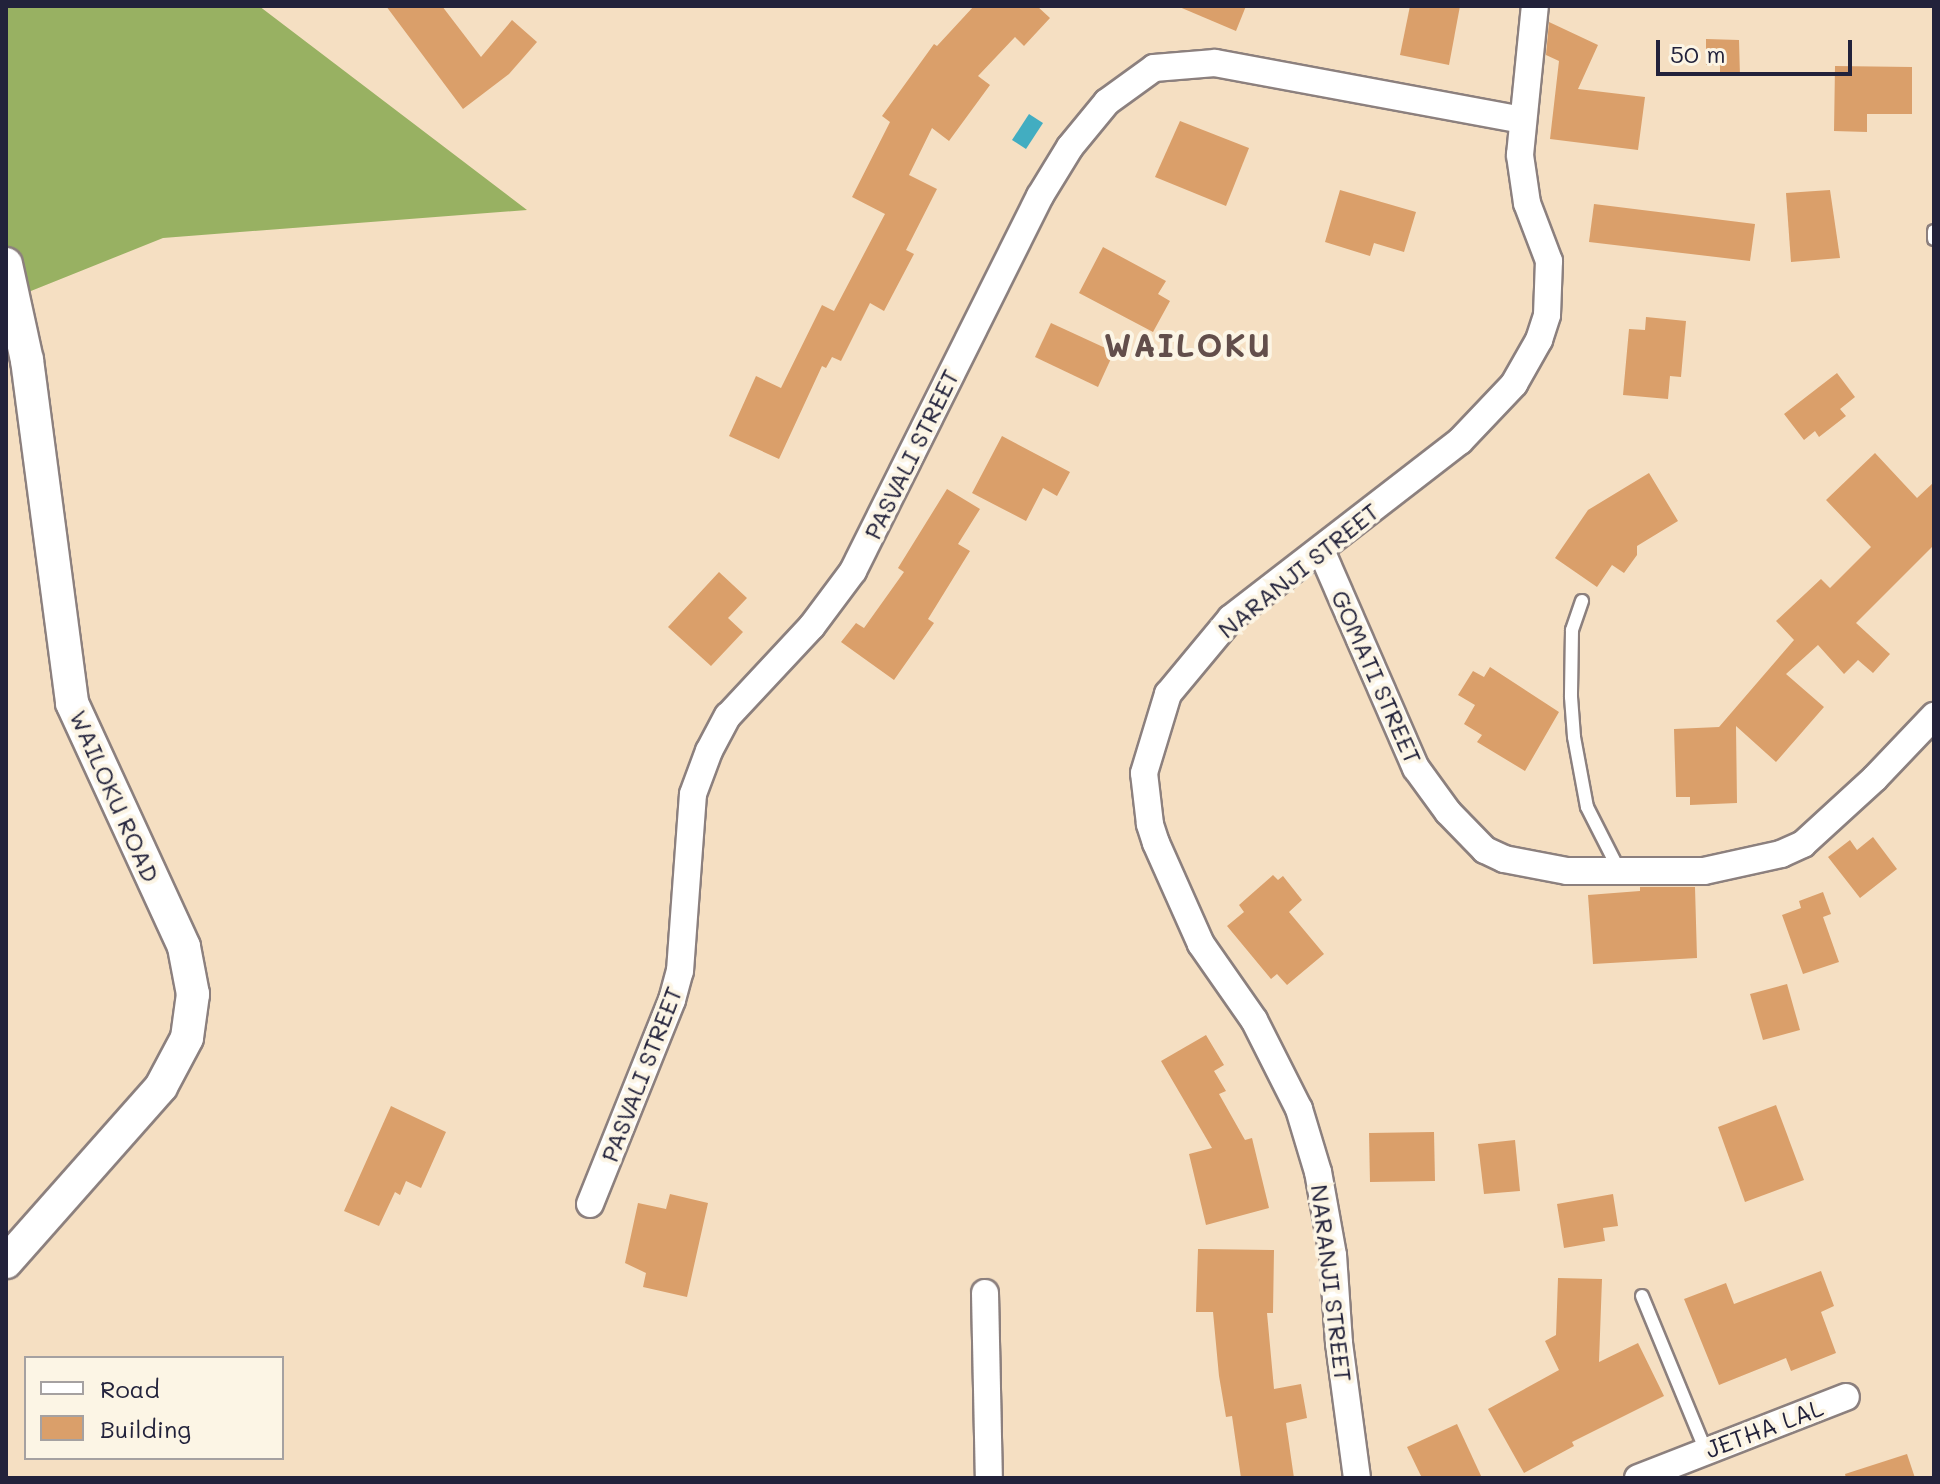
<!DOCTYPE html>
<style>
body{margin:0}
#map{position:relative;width:1940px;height:1484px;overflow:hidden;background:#f5dfc2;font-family:Mali,sans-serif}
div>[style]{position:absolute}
.forest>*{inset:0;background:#98b162}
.water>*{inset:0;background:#42adc1}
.building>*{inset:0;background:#da9f6a}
.roads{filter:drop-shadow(2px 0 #8c807e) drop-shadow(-2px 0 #8c807e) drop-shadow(0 2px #8c807e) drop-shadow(0 -2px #8c807e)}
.service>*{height:12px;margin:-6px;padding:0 6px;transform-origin:6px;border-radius:6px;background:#fff}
.minor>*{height:26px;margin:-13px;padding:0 13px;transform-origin:13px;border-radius:13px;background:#fff}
.tertiary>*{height:32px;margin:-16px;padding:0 16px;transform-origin:16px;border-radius:16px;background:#fff}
span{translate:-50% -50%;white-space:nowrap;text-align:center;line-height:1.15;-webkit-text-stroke:8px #fcf5e5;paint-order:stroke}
.street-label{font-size:24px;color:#22223b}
.district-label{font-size:32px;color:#624e4b;font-weight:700;letter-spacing:2px}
.frame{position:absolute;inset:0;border:8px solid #22223b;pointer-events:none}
.legend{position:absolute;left:24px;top:1356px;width:260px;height:104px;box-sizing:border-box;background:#fcf5e5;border:2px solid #a5a1a1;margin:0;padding:10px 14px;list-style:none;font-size:24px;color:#22223b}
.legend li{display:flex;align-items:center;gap:16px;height:40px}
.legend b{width:40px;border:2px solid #a5a1a1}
.scale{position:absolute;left:1656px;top:40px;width:196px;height:36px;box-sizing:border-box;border:4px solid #22223b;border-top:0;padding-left:10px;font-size:24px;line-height:28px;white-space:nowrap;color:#22223b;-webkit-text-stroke:6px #fcf5e5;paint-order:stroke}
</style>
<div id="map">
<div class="forest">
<i style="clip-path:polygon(6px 6px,259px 6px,527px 210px,163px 238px,6px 301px)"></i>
</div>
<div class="water">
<i style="clip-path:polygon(1029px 114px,1043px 123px,1026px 149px,1012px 140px)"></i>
</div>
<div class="building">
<i style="clip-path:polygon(386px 6px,442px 6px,481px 57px,512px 20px,537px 42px,509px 74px,463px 109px)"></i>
<i style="clip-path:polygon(974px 6px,1037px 6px,1050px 18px,1024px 46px,1015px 37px,978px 76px,990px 85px,949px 141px,932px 128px,909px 175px,937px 189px,906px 250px,914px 254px,884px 311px,870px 303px,841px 361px,832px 357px,826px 368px,822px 366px,779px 459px,729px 436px,756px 376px,781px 388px,822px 305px,834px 311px,885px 214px,852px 197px,890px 122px,882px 116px,934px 44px,937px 46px)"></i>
<i style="clip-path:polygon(1177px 6px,1246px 6px,1236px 31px)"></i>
<i style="clip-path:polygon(1410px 6px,1460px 6px,1449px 65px,1400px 55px)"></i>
<i style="clip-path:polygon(1549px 22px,1598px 45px,1578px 89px,1645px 97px,1638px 150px,1550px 139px,1559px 61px,1546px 55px)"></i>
<i style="clip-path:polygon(1706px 39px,1739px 40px,1740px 76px,1720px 75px,1720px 65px,1706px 65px)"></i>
<i style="clip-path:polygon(1835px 66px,1912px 67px,1912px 114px,1867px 114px,1867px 132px,1834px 131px)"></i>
<i style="clip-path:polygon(1180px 121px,1249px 148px,1226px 206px,1155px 177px)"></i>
<i style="clip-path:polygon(1340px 190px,1416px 212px,1404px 252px,1374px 243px,1370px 256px,1325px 242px)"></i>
<i style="clip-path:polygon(1830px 190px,1840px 258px,1791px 262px,1786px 193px)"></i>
<i style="clip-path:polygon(1594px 204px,1755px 224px,1750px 261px,1589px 242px)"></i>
<i style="clip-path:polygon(1103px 247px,1166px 281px,1158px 294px,1170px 301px,1153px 332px,1079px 293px)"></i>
<i style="clip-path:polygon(1646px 317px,1686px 321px,1681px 377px,1670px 376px,1668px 399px,1623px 395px,1629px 329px,1645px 330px)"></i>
<i style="clip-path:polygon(1051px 323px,1114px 352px,1098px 387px,1035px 357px)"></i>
<i style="clip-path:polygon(1837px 373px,1855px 397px,1840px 409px,1846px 416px,1819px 437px,1815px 431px,1804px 440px,1784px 414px)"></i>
<i style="clip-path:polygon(1002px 436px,1070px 472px,1057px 496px,1043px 488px,1026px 521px,972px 493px)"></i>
<i style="clip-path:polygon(1875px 453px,1917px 498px,1934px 482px,1934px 545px,1856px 623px,1890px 654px,1873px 673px,1858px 660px,1844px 674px,1818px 645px,1786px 674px,1824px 707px,1776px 762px,1736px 726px,1737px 803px,1690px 805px,1690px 797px,1676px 797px,1674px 729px,1719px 727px,1794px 640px,1776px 621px,1821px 579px,1830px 588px,1871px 547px,1826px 500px)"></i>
<i style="clip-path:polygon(1649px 473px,1678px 521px,1637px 546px,1637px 555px,1624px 573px,1612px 565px,1597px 587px,1555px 558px,1588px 510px)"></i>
<i style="clip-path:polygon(947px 489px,980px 509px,958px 544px,970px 551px,928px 619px,934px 623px,894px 680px,841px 642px,856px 623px,864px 628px,904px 572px,898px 568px)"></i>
<i style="clip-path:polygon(719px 572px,747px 598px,728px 618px,743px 632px,711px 666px,668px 627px)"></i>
<i style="clip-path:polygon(1490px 667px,1559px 712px,1525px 771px,1477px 742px,1482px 735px,1464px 724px,1475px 705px,1458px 695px,1473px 671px,1484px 677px)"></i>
<i style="clip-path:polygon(1873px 837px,1897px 869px,1860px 898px,1828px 857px,1850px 840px,1857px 850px)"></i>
<i style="clip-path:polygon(1273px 875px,1278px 880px,1283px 876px,1302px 900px,1289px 912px,1324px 954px,1287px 985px,1277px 974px,1271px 979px,1227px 926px,1244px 912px,1239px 905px)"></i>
<i style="clip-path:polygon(1640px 887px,1695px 887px,1697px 958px,1593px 964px,1588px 895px,1640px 891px)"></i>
<i style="clip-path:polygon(1823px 892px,1831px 914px,1823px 917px,1839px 962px,1803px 974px,1782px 915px,1801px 908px,1799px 901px)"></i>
<i style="clip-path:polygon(1787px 984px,1800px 1030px,1763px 1040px,1750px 994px)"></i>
<i style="clip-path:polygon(1206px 1035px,1224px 1065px,1214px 1071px,1226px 1091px,1219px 1094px,1245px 1140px,1252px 1138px,1269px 1208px,1206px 1225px,1189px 1154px,1212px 1148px,1161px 1061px)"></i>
<i style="clip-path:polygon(1776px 1105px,1804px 1180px,1745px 1202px,1718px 1127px)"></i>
<i style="clip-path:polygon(391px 1106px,446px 1132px,421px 1188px,406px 1181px,400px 1195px,395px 1192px,379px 1226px,344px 1211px)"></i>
<i style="clip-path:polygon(1434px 1132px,1435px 1181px,1370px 1182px,1369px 1133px)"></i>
<i style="clip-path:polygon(1515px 1140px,1520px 1191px,1484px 1194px,1478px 1144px)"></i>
<i style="clip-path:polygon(670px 1194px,708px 1203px,687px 1297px,643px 1287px,646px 1273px,625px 1263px,638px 1203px,666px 1209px)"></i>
<i style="clip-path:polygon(1613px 1194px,1618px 1226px,1603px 1228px,1605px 1241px,1564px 1248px,1557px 1204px)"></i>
<i style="clip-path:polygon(1198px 1249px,1274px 1250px,1273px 1313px,1267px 1313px,1274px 1389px,1301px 1384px,1307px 1418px,1286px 1423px,1294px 1478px,1241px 1478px,1232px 1416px,1226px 1417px,1219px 1376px,1213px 1312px,1196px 1312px)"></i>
<i style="clip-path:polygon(1821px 1271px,1834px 1306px,1821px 1312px,1836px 1353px,1791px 1371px,1786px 1358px,1719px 1385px,1684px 1299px,1726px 1283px,1734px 1304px)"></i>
<i style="clip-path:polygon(1558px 1278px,1602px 1279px,1599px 1362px,1638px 1343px,1664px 1396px,1572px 1442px,1574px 1446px,1524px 1473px,1488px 1409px,1559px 1370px,1545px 1341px,1556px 1335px)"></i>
<i style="clip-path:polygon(1457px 1424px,1482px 1478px,1422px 1478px,1407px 1447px)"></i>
<i style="clip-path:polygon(1907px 1454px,1915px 1478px,1846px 1478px,1845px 1474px)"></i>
</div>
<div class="roads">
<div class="service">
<i style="left:1934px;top:231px;width:8px;rotate:90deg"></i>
<i style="left:1582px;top:601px;width:31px;rotate:109deg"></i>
<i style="left:1572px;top:630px;width:67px;rotate:90.9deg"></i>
<i style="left:1571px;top:697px;width:40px;rotate:85.7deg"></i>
<i style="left:1574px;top:737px;width:71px;rotate:79.5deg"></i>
<i style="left:1587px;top:807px;width:71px;rotate:63.1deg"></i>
<i style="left:1642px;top:1296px;width:165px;rotate:67.6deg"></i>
</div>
<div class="minor">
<i style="left:1321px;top:550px;width:238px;rotate:66.5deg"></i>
<i style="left:1416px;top:768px;width:54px;rotate:54deg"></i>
<i style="left:1448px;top:812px;width:53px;rotate:45.8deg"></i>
<i style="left:1485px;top:850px;width:21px;rotate:25deg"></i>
<i style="left:1504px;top:859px;width:64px;rotate:10.8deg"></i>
<i style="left:1567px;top:871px;width:137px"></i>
<i style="left:1704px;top:871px;width:79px;rotate:-12.4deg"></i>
<i style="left:1781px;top:854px;width:24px;rotate:-24deg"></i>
<i style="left:1803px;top:844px;width:98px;rotate:-42.5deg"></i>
<i style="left:1875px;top:778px;width:86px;rotate:-46.4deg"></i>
<i style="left:590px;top:1204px;width:220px;rotate:-68.1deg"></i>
<i style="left:672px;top:1000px;width:30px;rotate:-75deg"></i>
<i style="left:680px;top:971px;width:177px;rotate:-85.8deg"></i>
<i style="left:693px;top:794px;width:46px;rotate:-69.6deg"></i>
<i style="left:709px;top:751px;width:40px;rotate:-62deg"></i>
<i style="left:728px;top:716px;width:123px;rotate:-47deg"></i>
<i style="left:812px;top:626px;width:69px;rotate:-53.3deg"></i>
<i style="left:853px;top:571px;width:419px;rotate:-63.5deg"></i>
<i style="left:1040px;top:196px;width:57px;rotate:-58.5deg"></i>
<i style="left:1070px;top:147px;width:58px;rotate:-50.6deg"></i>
<i style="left:1107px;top:102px;width:58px;rotate:-35.9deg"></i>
<i style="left:1154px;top:68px;width:61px;rotate:-4.7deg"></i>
<i style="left:1215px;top:63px;width:312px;rotate:10.5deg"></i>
<i style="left:985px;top:1293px;width:185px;rotate:88.8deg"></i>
<i style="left:1357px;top:1478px;width:136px;rotate:-97.6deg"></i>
<i style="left:1339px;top:1343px;width:88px;rotate:-93.9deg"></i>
<i style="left:1333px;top:1255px;width:84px;rotate:-100.2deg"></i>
<i style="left:1318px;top:1172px;width:66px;rotate:-106.8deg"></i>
<i style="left:1299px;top:1109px;width:100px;rotate:-116.8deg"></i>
<i style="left:1254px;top:1020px;width:93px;rotate:-124.9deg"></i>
<i style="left:1201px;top:944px;width:111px;rotate:-114deg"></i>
<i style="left:1156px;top:843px;width:20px;rotate:-108deg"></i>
<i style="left:1150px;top:824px;width:51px;rotate:-96.7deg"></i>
<i style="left:1144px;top:773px;width:83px;rotate:-73.1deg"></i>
<i style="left:1168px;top:694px;width:99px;rotate:-50.3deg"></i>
<i style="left:1231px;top:618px;width:289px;rotate:-37.7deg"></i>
<i style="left:1460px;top:441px;width:79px;rotate:-46.5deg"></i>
<i style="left:1514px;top:384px;width:51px;rotate:-60.4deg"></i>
<i style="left:1539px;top:340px;width:26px;rotate:-72deg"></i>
<i style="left:1547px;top:315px;width:54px;rotate:-87.9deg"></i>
<i style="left:1549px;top:261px;width:62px;rotate:-110.8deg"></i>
<i style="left:1527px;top:203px;width:49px;rotate:-98.3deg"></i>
<i style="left:1520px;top:155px;width:150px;rotate:-84.3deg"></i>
<i style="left:1638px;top:1478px;width:223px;rotate:-21.3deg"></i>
</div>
<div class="tertiary">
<i style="left:6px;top:264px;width:98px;rotate:77.7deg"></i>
<i style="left:27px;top:360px;width:346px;rotate:82.5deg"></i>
<i style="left:72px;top:703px;width:268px;rotate:65.3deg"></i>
<i style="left:184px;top:947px;width:48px;rotate:79.2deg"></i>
<i style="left:193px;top:994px;width:44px;rotate:97.8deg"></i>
<i style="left:187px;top:1038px;width:55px;rotate:118deg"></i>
<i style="left:161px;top:1087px;width:234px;rotate:131.5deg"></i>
</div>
</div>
<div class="street-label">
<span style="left:911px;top:454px;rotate:-64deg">PASVALI STREET</span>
<span style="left:1298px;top:570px;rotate:-39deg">NARANJI STREET</span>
<span style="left:1377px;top:677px;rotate:66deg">GOMATI STREET</span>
<span style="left:115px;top:796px;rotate:66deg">WAILOKU ROAD</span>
<span style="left:641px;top:1074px;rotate:-69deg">PASVALI STREET</span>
<span style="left:1332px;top:1283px;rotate:83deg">NARANJI STREET</span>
<span style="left:1764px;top:1428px;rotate:-21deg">JETHA LAL</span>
</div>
<div class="district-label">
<span style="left:1188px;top:344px">WAILOKU</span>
</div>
<div class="frame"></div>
<ul class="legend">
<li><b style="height:10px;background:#fff"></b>Road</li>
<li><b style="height:22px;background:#da9f6a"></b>Building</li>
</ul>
<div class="scale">50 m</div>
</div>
